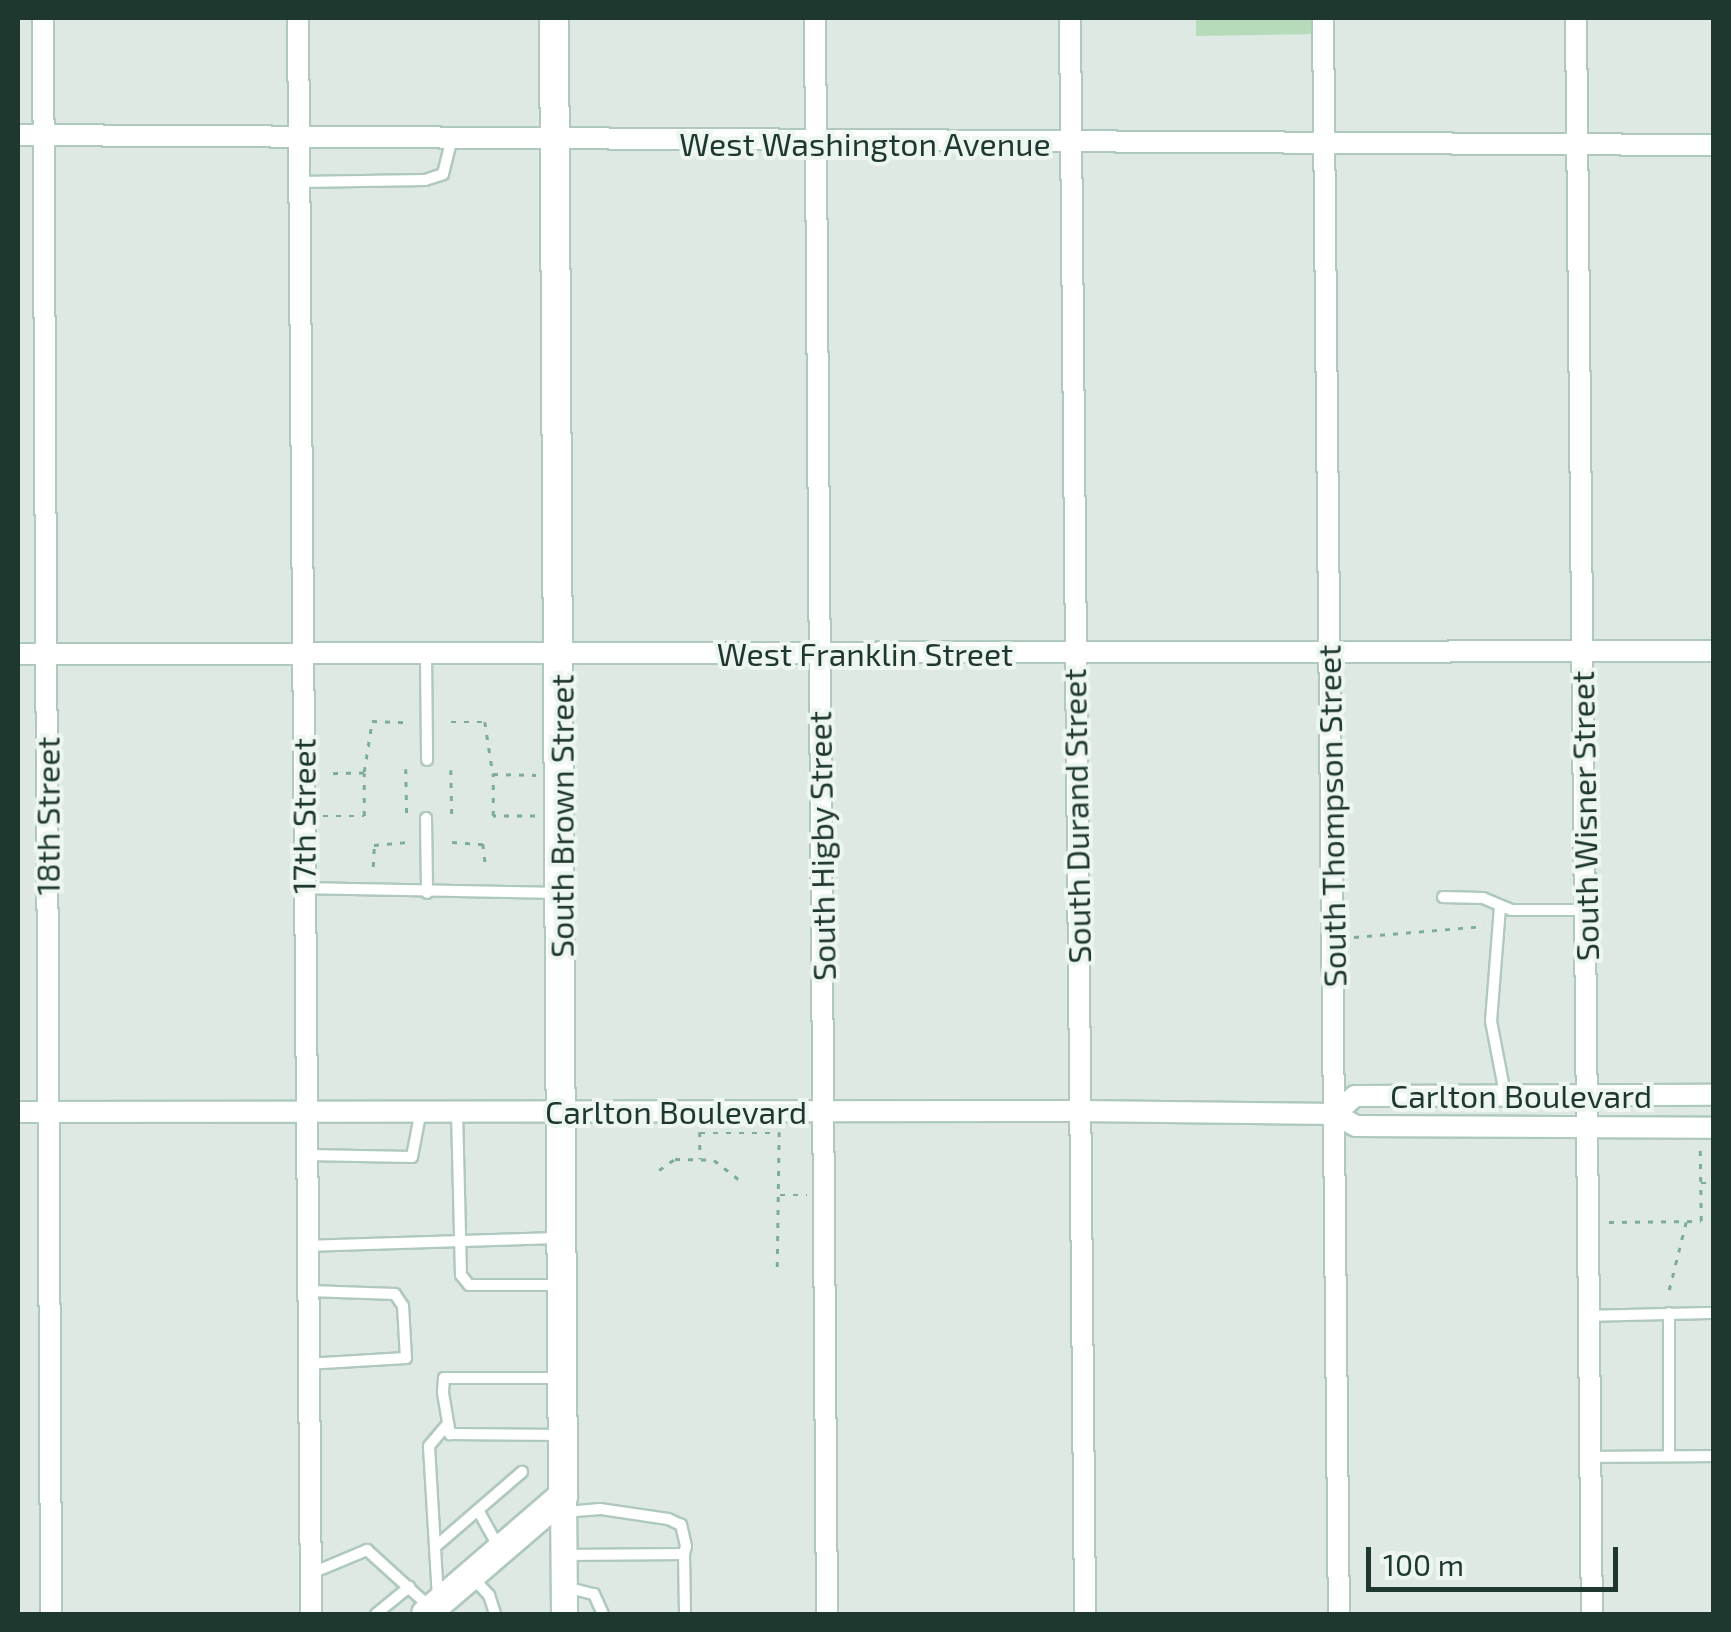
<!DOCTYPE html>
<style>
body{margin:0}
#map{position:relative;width:1731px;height:1632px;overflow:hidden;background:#dde9e2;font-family:"Exo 2",sans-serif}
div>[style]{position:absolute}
.green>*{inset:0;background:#b5dbbb}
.path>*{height:2.5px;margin-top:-1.25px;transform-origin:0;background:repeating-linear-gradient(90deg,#7dad99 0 5px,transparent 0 13px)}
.roads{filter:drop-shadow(2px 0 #b0c9bd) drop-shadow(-2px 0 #b0c9bd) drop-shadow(0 2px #b0c9bd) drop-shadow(0 -2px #b0c9bd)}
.service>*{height:10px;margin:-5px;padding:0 5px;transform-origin:5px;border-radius:5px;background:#fff}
.minor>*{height:20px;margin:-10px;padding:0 10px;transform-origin:10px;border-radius:10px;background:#fff}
.tertiary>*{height:25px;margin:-12.5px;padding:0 12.5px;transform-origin:12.5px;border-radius:12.5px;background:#fff}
.secondary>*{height:28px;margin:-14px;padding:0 14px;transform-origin:14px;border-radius:14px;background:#fff}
span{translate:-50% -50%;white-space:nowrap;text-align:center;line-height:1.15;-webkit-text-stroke:8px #edf6f0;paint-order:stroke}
.street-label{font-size:32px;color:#1f382f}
.frame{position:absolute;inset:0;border:20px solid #1f382f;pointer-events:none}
.scale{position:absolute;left:1366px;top:1547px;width:252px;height:45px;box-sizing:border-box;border:5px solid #1f382f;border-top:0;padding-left:12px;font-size:30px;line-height:35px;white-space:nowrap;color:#1f382f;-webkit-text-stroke:8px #edf6f0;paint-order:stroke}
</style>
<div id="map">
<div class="green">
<i style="clip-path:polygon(1196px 18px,1316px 18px,1317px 34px,1196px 36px)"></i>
</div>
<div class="path">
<i style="left:451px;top:722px;width:34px"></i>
<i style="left:485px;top:722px;width:53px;rotate:81.3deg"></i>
<i style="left:406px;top:769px;width:51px;rotate:88.9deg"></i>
<i style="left:451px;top:770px;width:49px;rotate:88.8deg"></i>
<i style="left:364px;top:772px;width:52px;rotate:-81.1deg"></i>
<i style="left:372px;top:721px;width:34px;rotate:2deg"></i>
<i style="left:323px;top:816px;width:41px"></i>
<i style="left:364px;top:816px;width:43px;rotate:-90deg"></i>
<i style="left:364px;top:773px;width:39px;rotate:179deg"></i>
<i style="left:535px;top:816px;width:42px;rotate:180deg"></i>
<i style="left:493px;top:816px;width:42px;rotate:-90deg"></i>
<i style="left:493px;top:774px;width:43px;rotate:1.3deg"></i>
<i style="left:452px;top:842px;width:31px;rotate:4deg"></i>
<i style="left:483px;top:844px;width:24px;rotate:83deg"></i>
<i style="left:373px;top:867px;width:22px;rotate:-87deg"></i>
<i style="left:374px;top:845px;width:33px;rotate:-5deg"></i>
<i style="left:1354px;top:937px;width:130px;rotate:-4.8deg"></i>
<i style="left:700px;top:1132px;width:27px;rotate:90deg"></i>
<i style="left:700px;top:1133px;width:78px"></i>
<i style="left:659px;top:1170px;width:19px;rotate:-35deg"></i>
<i style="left:675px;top:1159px;width:39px;rotate:1deg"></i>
<i style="left:714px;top:1160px;width:33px;rotate:38deg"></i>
<i style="left:1701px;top:1183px;width:13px"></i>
<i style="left:780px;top:1195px;width:27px"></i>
<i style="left:1609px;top:1222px;width:92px;rotate:-0.6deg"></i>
<i style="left:1701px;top:1221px;width:72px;rotate:-90.8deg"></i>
<i style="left:777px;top:1267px;width:135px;rotate:-89.2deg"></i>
<i style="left:1669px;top:1290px;width:70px;rotate:-76deg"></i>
</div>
<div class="roads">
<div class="service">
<i style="left:299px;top:182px;width:126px;rotate:-0.9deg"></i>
<i style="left:425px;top:180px;width:19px;rotate:-18deg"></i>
<i style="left:443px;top:174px;width:38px;rotate:-76deg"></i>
<i style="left:426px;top:657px;width:103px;rotate:89.4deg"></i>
<i style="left:426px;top:818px;width:75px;rotate:89.2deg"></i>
<i style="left:304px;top:888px;width:252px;rotate:1.1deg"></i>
<i style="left:1443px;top:897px;width:40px;rotate:1.4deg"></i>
<i style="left:1483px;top:898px;width:30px;rotate:23deg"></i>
<i style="left:1511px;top:910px;width:73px"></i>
<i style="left:1500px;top:907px;width:114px;rotate:94.5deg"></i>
<i style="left:1491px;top:1021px;width:74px;rotate:79.1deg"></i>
<i style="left:457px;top:1111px;width:164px;rotate:88.6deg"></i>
<i style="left:461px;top:1275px;width:13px;rotate:51deg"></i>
<i style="left:469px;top:1285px;width:91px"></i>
<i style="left:307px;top:1155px;width:105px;rotate:1.1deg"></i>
<i style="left:412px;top:1157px;width:48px;rotate:-79.2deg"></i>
<i style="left:304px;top:1246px;width:253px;rotate:-1.8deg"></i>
<i style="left:1669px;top:1313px;width:143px;rotate:90deg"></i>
<i style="left:1589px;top:1316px;width:125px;rotate:-1.4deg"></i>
<i style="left:306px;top:1364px;width:100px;rotate:-3.4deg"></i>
<i style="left:406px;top:1358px;width:52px;rotate:-93.3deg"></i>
<i style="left:403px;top:1306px;width:14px;rotate:-124deg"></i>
<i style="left:395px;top:1294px;width:86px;rotate:-178deg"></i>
<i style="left:562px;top:1378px;width:118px;rotate:180deg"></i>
<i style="left:444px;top:1378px;width:15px;rotate:94deg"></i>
<i style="left:443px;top:1393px;width:42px;rotate:80.3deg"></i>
<i style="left:450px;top:1434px;width:112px;rotate:0.5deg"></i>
<i style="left:1591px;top:1457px;width:123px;rotate:-0.5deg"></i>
<i style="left:478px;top:1510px;width:43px;rotate:61.1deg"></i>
<i style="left:435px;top:1547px;width:115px;rotate:-40.8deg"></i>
<i style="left:684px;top:1554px;width:60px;rotate:89deg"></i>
<i style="left:564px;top:1555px;width:120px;rotate:-0.5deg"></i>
<i style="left:684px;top:1554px;width:8px;rotate:-76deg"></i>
<i style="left:686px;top:1546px;width:22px;rotate:-103deg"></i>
<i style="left:681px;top:1525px;width:14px;rotate:-155deg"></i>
<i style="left:668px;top:1519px;width:69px;rotate:-171.6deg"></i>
<i style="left:600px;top:1509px;width:36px;rotate:175deg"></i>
<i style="left:312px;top:1573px;width:60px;rotate:-22.7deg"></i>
<i style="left:367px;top:1550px;width:88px;rotate:42.2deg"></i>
<i style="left:472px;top:1577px;width:25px;rotate:47deg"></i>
<i style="left:489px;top:1595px;width:20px;rotate:72deg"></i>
<i style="left:565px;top:1587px;width:30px;rotate:14deg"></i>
<i style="left:594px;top:1594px;width:22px;rotate:66deg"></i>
<i style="left:438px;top:1598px;width:152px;rotate:-93.4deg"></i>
<i style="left:429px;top:1446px;width:25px;rotate:-50deg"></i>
<i style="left:376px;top:1614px;width:43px;rotate:-39.3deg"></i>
</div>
<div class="minor">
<i style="left:43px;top:18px;width:1596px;rotate:89.71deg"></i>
<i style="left:298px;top:18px;width:1596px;rotate:89.53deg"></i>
<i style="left:815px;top:18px;width:1596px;rotate:89.57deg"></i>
<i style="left:1070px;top:18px;width:1596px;rotate:89.46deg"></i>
<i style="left:1323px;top:18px;width:1596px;rotate:89.43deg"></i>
<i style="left:1576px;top:18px;width:1596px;rotate:89.43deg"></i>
<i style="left:18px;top:135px;width:1696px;rotate:0.34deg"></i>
<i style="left:18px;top:654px;width:1696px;rotate:-0.1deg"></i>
<i style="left:18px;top:1112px;width:1062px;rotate:-0.05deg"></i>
<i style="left:1080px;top:1111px;width:255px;rotate:0.7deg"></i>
<i style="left:1335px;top:1114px;width:24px;rotate:30deg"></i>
<i style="left:1356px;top:1126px;width:358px;rotate:0.3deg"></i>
<i style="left:1335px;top:1114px;width:27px;rotate:-42deg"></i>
<i style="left:1355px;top:1096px;width:359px;rotate:-0.2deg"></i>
</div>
<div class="tertiary">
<i style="left:563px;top:1496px;width:118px;rotate:89.5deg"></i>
</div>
<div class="secondary">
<i style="left:426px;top:1614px;width:181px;rotate:-40.7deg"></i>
<i style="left:563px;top:1496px;width:1478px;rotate:-90.35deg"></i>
</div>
</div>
<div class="street-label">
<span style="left:865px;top:143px">West Washington Avenue</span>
<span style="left:865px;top:653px">West Franklin Street</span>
<span style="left:47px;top:816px;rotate:-90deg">18th Street</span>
<span style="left:303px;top:816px;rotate:-90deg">17th Street</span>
<span style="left:561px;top:816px;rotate:-90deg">South Brown Street</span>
<span style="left:1076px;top:816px;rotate:-91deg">South Durand Street</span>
<span style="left:1331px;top:816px;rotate:-91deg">South Thompson Street</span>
<span style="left:1584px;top:816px;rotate:-91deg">South Wisner Street</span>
<span style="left:821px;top:846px;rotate:-91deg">South Higby Street</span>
<span style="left:1521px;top:1095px">Carlton Boulevard</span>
<span style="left:676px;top:1111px">Carlton Boulevard</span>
</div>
<div class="frame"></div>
<div class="scale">100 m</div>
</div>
